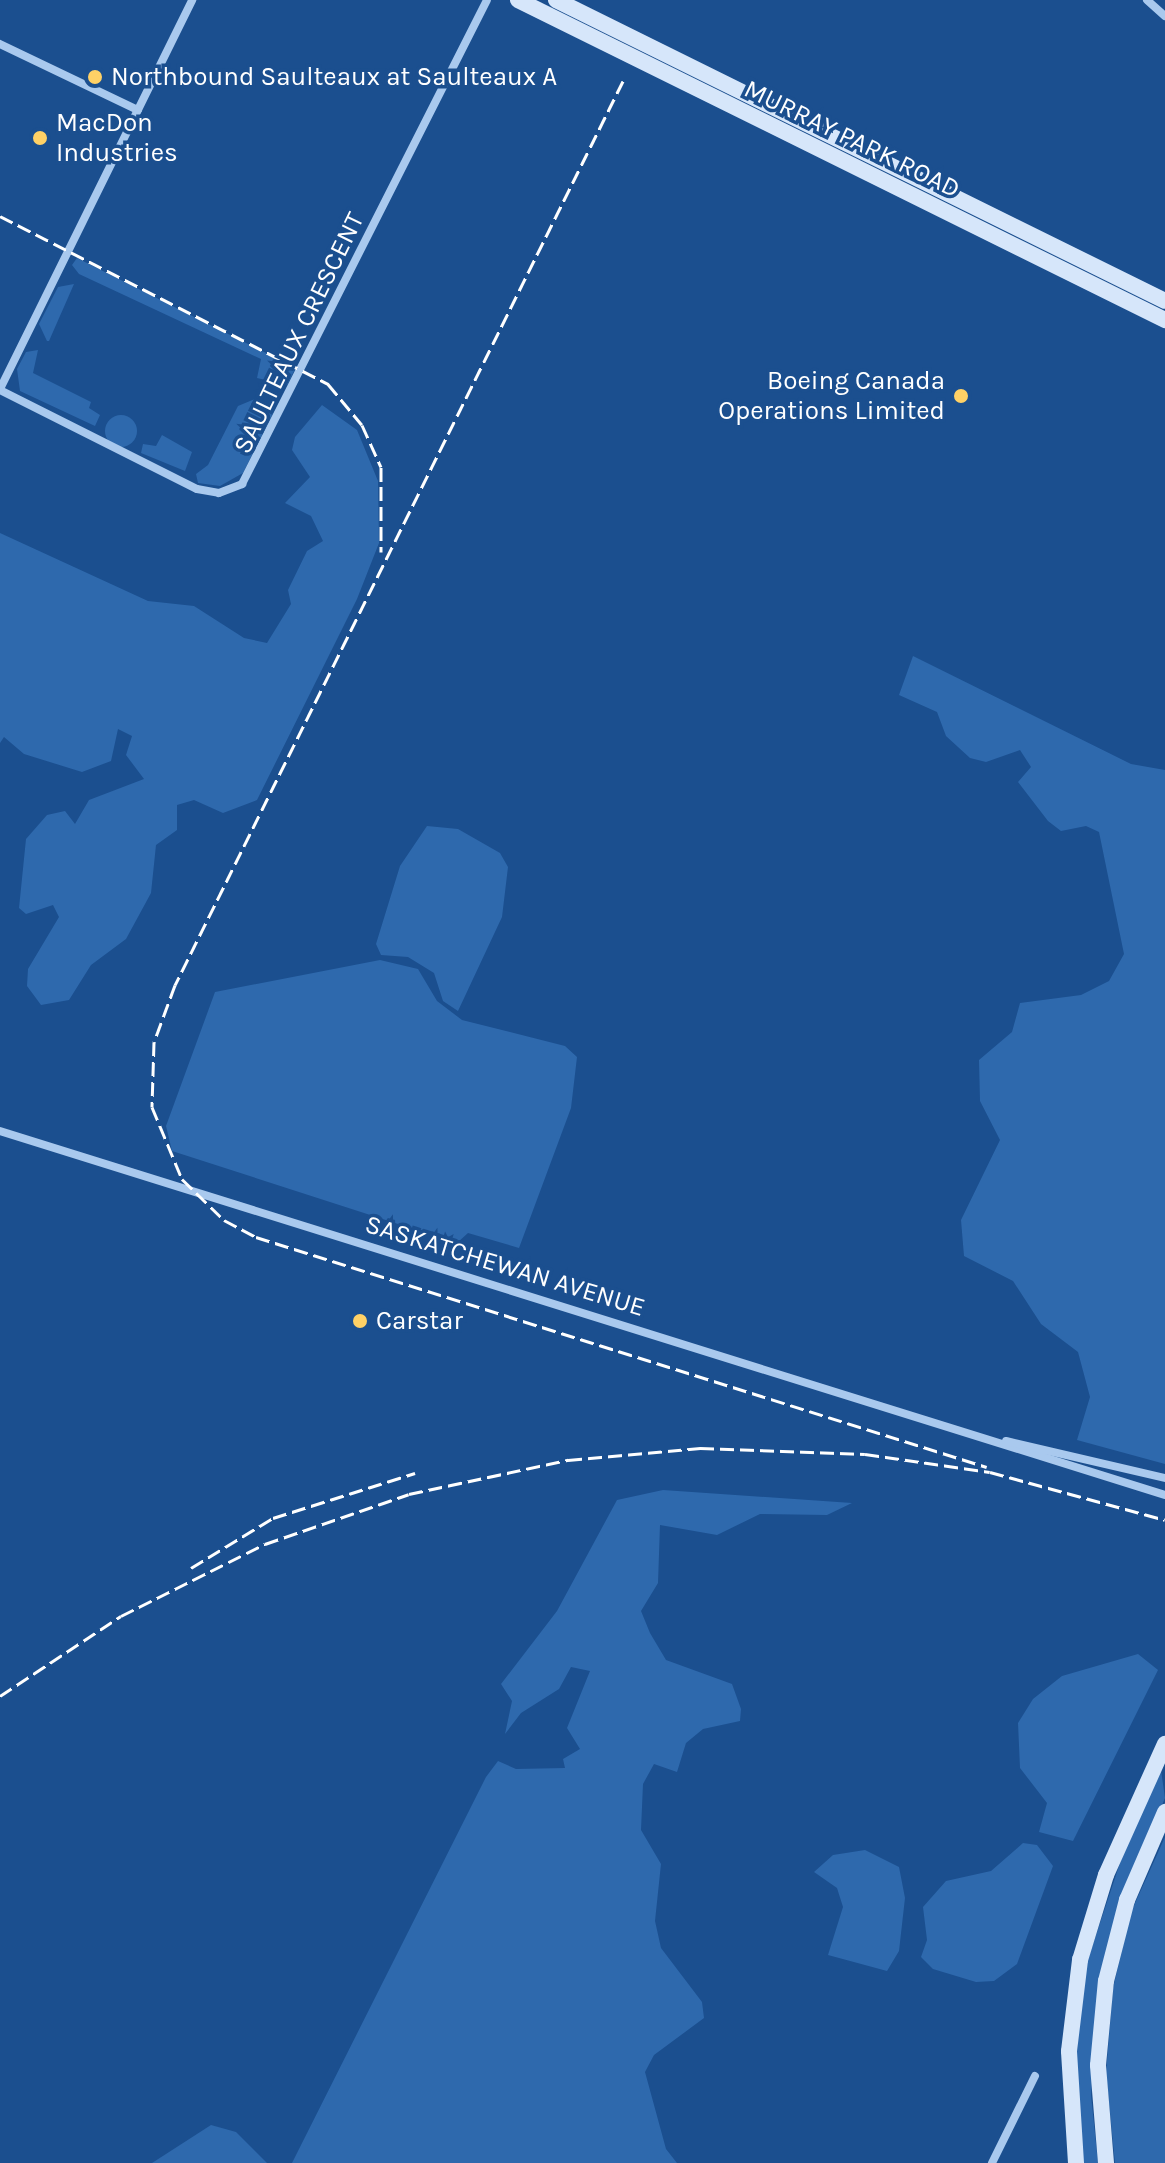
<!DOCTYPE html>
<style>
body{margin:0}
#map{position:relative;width:1165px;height:2163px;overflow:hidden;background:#1b4f8f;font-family:Karla,sans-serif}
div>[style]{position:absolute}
.green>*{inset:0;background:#2e69ad}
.round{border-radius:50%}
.street>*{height:8px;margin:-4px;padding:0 4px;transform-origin:4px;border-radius:4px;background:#a9c9ee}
.secondary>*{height:16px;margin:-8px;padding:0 8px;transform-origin:8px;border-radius:8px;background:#d6e6fa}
.rail>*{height:3px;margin-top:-1.5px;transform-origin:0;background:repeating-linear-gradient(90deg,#fff 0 14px,transparent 0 20px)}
.dots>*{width:22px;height:22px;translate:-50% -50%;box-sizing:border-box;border:4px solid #1b4f8f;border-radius:50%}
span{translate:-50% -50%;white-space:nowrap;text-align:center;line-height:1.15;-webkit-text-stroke:7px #1b4f8f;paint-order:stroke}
.poi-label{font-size:26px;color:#fff}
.left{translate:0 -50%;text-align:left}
.right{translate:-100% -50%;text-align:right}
.street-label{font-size:26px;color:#fff}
</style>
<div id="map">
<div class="green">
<i style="clip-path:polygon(77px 258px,288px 364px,295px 369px,287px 385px,257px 378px,261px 359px,79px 274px,72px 265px)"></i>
<i style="clip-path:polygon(74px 284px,49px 341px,47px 341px,39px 324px,58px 287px)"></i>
<i style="clip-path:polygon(38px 350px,33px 373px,91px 402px,89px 408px,100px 415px,95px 426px,20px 391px,17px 369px,26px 352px)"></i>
<i style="clip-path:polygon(257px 398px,273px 413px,243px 473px,220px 486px,198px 483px,196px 474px,208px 465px,238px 406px)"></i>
<i style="clip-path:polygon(322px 405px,357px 430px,378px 481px,379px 543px,357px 599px,257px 800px,223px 813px,194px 800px,177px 805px,177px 830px,156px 845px,151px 893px,126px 939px,91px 965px,69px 1000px,41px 1005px,27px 986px,28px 969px,59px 917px,53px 905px,26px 914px,19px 908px,26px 839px,47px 815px,65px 811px,75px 824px,89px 800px,144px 779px,126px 755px,132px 736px,118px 729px,111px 761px,82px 772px,24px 754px,4px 737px,0 743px,0 533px,148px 601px,194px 606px,244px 638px,267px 643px,291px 604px,288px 590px,307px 551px,323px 541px,311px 516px,285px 503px,310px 477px,292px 450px,295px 437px)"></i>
<i class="round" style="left:105px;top:415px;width:32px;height:32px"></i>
<i style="clip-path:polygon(162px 435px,192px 452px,185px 471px,141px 453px,143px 444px,156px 446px)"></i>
<i style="clip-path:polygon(913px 656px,1131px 764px,1165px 770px,1165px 1464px,1077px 1440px,1090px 1397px,1078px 1352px,1041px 1324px,1013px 1281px,964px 1256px,961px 1220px,1000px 1140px,980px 1101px,979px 1060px,1012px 1032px,1020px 1003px,1081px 995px,1109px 981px,1124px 954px,1099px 832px,1086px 826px,1061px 831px,1048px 821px,1018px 782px,1031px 767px,1020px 750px,986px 762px,970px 758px,946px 736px,937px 712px,899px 695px)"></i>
<i style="clip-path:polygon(427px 826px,458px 829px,500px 853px,508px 867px,502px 917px,458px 1011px,443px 1001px,434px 973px,408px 957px,381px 955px,376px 944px,400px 866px)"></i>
<i style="clip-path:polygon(380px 960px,418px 969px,437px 1001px,462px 1020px,565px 1046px,577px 1057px,571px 1108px,519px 1248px,468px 1233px,457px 1243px,172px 1151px,166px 1126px,215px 992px)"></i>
<i style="clip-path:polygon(663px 1490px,852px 1503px,827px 1515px,760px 1514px,717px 1535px,660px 1525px,658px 1583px,641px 1611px,650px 1633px,666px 1660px,732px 1684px,741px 1709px,740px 1721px,703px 1729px,686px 1743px,677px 1772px,654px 1764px,643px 1784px,641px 1830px,661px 1864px,655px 1921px,661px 1948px,702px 2002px,704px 2018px,654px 2055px,645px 2072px,666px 2149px,677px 2163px,292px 2163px,486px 1777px,498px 1761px,516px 1769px,565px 1768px,563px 1759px,580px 1749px,567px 1728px,590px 1671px,571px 1667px,559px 1689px,521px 1713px,505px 1734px,512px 1701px,501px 1684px,557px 1611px,617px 1500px)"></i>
<i style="clip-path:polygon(1138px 1654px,1158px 1670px,1073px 1841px,1039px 1832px,1047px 1803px,1020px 1768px,1018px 1723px,1033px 1699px,1062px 1676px)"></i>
<i style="clip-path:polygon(1161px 1770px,1165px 1798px,1118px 1907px,1098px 1986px,1091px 2095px,1098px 2163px,1083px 2163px,1075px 2075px,1084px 1971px,1128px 1839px)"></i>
<i style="clip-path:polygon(1165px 1837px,1165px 2163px,1115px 2163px,1106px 2073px,1113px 1988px,1131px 1912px)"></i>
<i style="clip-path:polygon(1023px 1843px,1037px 1845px,1053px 1866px,1017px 1964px,994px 1981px,976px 1982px,933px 1969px,921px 1957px,927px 1940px,923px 1907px,946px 1881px,991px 1871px)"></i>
<i style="clip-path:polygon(865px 1850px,899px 1867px,905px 1898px,899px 1951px,887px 1971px,828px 1955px,843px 1907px,837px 1888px,814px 1872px,833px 1855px)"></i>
<i style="clip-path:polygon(211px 2125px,236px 2132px,267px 2163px,152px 2163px)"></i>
</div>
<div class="street">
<i style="left:1147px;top:0;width:24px;rotate:42deg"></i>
<i style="left:0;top:44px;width:153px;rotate:25.6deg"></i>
<i style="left:0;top:389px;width:434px;rotate:-63.7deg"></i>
<i style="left:0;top:390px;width:220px;rotate:26.7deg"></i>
<i style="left:197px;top:489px;width:22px;rotate:10deg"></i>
<i style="left:219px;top:493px;width:25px;rotate:-21deg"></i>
<i style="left:242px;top:484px;width:542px;rotate:-63.15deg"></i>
<i style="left:0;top:1131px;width:1221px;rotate:17.35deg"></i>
<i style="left:1006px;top:1441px;width:163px;rotate:13.1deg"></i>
<i style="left:992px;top:2163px;width:97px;rotate:-63.7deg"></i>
</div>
<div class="secondary">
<i style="left:518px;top:0;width:722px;rotate:26.32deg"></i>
<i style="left:556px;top:0;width:679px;rotate:26.3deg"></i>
<i style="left:1076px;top:2163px;width:112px;rotate:-93.6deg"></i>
<i style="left:1069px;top:2051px;width:92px;rotate:-83.1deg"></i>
<i style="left:1080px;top:1960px;width:89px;rotate:-73deg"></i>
<i style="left:1106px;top:1875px;width:144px;rotate:-65.8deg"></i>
<i style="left:1106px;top:2163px;width:98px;rotate:-94.7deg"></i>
<i style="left:1098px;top:2065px;width:84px;rotate:-84.6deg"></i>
<i style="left:1106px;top:1981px;width:84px;rotate:-75.5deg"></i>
<i style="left:1127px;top:1900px;width:96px;rotate:-66.6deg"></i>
</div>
<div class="rail">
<i style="left:623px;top:81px;width:1009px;rotate:116.36deg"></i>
<i style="left:175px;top:985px;width:61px;rotate:110.2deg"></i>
<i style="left:154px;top:1042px;width:65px;rotate:91.8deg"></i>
<i style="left:152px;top:1107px;width:78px;rotate:67.4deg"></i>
<i style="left:182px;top:1179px;width:59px;rotate:44.3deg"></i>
<i style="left:224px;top:1220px;width:36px;rotate:28deg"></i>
<i style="left:256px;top:1237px;width:766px;rotate:17.47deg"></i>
<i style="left:0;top:216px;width:369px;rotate:27.1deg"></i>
<i style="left:328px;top:384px;width:53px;rotate:50.3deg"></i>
<i style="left:362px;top:425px;width:46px;rotate:65.7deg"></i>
<i style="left:381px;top:467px;width:85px;rotate:90deg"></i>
<i style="left:191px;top:1568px;width:96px;rotate:-31.4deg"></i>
<i style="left:273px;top:1518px;width:149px;rotate:-17.6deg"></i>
<i style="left:0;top:1696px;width:145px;rotate:-33.5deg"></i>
<i style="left:121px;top:1616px;width:161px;rotate:-26.6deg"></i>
<i style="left:265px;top:1544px;width:152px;rotate:-19.1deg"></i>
<i style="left:409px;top:1494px;width:163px;rotate:-12.1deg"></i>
<i style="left:568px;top:1460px;width:133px;rotate:-5.2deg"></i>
<i style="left:700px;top:1448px;width:165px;rotate:2.1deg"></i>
<i style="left:865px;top:1454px;width:126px;rotate:8.2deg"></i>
<i style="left:990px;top:1472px;width:181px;rotate:15.3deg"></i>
</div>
<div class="dots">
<i style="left:95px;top:77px;background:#ffd166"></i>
<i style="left:40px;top:138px;background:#ffd166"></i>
<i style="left:961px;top:396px;background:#ffd166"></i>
<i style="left:360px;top:1321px;background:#ffd166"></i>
</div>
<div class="poi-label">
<span class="left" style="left:111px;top:77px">Northbound Saulteaux at Saulteaux A</span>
<span class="left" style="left:56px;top:138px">MacDon<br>Industries</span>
<span class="right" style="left:945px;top:396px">Boeing Canada<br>Operations Limited</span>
<span class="left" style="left:376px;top:1321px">Carstar</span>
</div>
<div class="street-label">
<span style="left:852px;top:139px;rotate:26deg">MURRAY PARK ROAD</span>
<span style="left:299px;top:333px;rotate:-64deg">SAULTEAUX CRESCENT</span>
<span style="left:505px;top:1266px;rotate:17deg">SASKATCHEWAN AVENUE</span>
</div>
</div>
